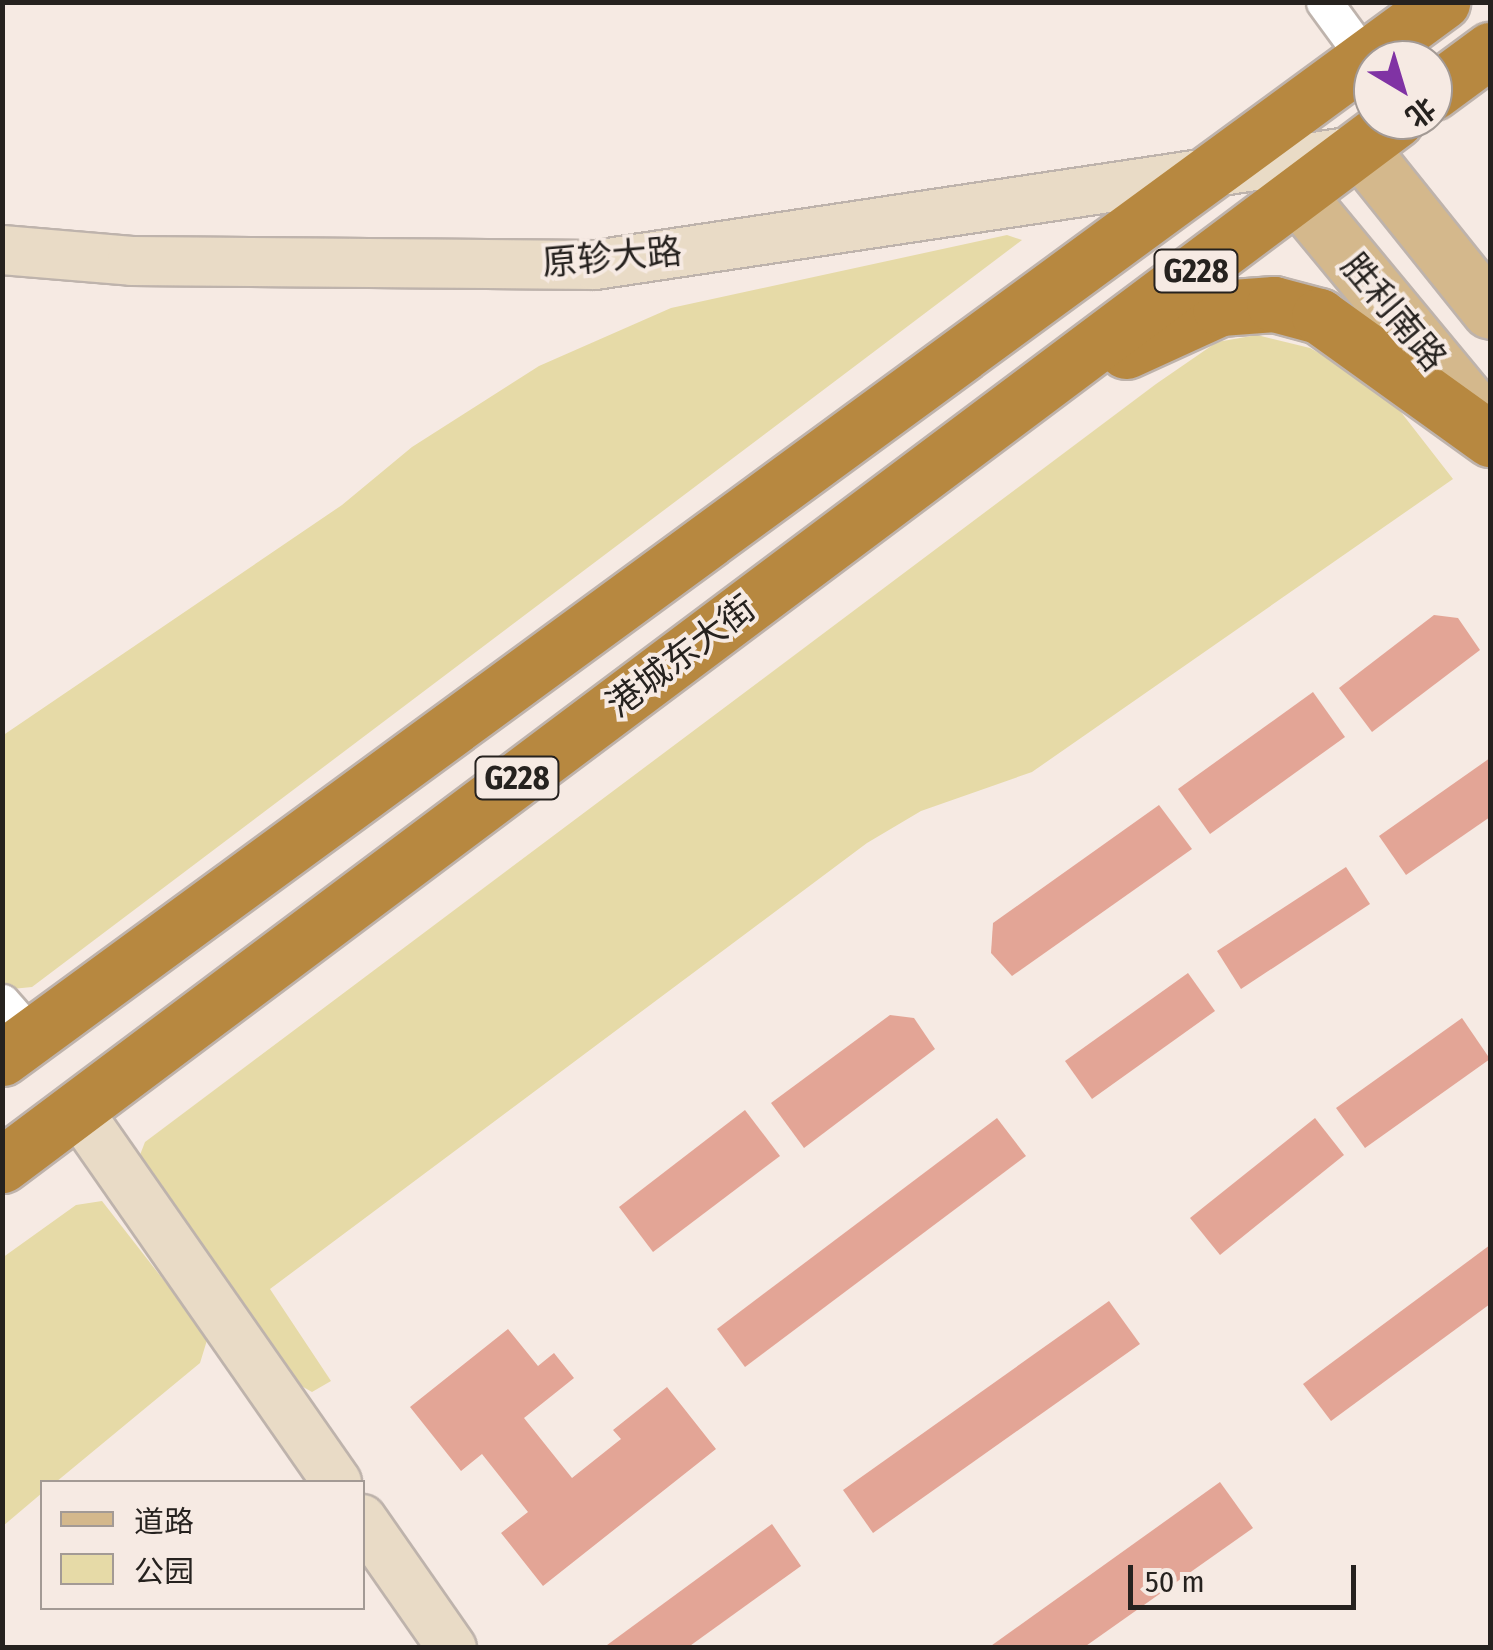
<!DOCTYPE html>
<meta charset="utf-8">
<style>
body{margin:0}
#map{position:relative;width:1493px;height:1650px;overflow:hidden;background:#f6eae3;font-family:"Fira Sans Condensed","Noto Sans SC",sans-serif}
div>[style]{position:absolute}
.green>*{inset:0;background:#e6daa7}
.building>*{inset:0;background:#e3a596}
.roads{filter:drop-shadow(2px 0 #beb3ac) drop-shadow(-2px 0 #beb3ac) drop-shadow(0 2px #beb3ac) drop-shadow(0 -2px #beb3ac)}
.street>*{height:35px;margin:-17.5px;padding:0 17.5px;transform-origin:17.5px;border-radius:17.5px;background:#fff}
.secondary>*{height:48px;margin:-24px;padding:0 24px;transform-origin:24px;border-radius:24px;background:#e9dbc6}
.primary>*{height:55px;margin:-27.5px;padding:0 27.5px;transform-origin:27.5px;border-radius:27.5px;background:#d4b88c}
.highway>*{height:55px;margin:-27.5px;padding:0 27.5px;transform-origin:27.5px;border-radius:27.5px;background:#b78840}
span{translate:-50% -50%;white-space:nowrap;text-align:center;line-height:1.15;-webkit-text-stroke:8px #f6eae3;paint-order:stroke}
.shield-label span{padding:2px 8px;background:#f6eae3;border:2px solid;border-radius:8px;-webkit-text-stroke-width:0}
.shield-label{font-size:32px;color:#26221f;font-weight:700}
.street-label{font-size:35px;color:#26221f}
.frame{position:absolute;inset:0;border:5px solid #26221f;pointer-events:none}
.legend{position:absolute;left:40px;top:1480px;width:325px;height:130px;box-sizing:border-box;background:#f6eae3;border:2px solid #a39a95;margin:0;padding:12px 18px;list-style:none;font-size:30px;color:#26221f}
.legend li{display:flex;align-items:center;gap:20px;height:50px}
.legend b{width:50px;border:2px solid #a39a95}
.north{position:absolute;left:1353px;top:40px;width:100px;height:100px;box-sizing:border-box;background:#f6eae3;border:2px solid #a39a95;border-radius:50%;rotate:142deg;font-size:28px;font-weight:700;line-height:40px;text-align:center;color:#26221f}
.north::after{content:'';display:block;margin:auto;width:35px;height:45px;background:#8033a4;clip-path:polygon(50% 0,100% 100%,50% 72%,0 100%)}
.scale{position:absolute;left:1128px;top:1565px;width:228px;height:45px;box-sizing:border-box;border:5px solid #26221f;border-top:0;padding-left:12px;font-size:30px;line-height:35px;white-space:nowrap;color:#26221f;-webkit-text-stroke:8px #f6eae3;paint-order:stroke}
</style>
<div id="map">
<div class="green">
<i style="clip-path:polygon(1007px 235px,1022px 240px,32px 987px,2px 990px,2px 736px,342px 505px,412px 447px,539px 366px,671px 308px)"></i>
<i style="clip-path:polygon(1257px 335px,1310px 348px,1383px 389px,1453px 479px,1032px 772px,921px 811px,867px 843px,270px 1289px,331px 1381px,312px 1392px,282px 1375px,138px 1160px,145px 1142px,1156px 384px,1217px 342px)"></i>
<i style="clip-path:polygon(102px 1201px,208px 1337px,200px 1363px,56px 1482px,42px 1482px,42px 1493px,3px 1526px,2px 1258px,76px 1205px)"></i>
</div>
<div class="building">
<i style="clip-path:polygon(1434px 615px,1458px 618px,1480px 650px,1372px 732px,1339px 688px)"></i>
<i style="clip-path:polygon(1313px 692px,1345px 737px,1210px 834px,1178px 789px)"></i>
<i style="clip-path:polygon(1490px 758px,1490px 817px,1406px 875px,1379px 836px)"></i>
<i style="clip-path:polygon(1159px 805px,1192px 849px,1012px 976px,991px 953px,993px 923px)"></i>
<i style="clip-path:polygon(1346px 867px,1370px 904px,1241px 989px,1217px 951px)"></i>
<i style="clip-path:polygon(1188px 973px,1215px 1011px,1092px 1099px,1065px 1061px)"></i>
<i style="clip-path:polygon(890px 1015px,914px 1018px,935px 1049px,804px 1148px,771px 1103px)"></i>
<i style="clip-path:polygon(1462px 1018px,1490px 1059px,1365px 1148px,1336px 1108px)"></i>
<i style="clip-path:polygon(745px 1110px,780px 1156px,653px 1252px,619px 1207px)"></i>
<i style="clip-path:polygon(997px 1118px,1026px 1156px,745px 1367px,717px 1329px)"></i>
<i style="clip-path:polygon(1315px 1118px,1344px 1155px,1220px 1255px,1190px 1218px)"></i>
<i style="clip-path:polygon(1490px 1245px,1490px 1304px,1331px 1421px,1303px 1384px)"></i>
<i style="clip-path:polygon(1109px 1301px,1140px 1344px,873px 1533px,843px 1490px)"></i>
<i style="clip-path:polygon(508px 1329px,538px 1366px,554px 1353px,574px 1378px,524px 1418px,572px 1478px,621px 1439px,613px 1430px,667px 1387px,716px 1449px,543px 1586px,501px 1533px,528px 1512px,482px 1454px,461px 1471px,410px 1407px)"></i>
<i style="clip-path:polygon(1220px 1482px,1253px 1528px,1083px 1648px,988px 1648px)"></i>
<i style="clip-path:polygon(772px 1524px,801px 1566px,687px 1648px,603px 1648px)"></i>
</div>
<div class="roads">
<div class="street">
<i style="left:1324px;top:2px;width:83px;rotate:53.8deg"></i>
<i style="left:2px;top:1002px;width:45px;rotate:48.6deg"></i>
</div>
<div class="secondary">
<i style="left:2px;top:250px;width:130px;rotate:4.8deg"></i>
<i style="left:132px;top:261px;width:463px;rotate:0.5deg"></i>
<i style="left:595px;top:265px;width:775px;rotate:-8.54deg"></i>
<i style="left:76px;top:1108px;width:456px;rotate:55.1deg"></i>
<i style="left:362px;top:1519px;width:157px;rotate:55.1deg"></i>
</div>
<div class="primary">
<i style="left:1361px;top:150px;width:206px;rotate:51.3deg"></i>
<i style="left:1297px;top:195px;width:303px;rotate:50.4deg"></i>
</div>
<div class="highway">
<i style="left:1433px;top:92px;width:71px;rotate:-36.4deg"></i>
<i style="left:1126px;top:351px;width:103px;rotate:-24.6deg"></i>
<i style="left:1220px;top:308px;width:54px;rotate:-4.2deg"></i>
<i style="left:1274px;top:304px;width:47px;rotate:14.9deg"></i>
<i style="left:1319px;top:316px;width:211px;rotate:35.7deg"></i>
<i style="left:2px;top:1058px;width:1786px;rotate:-36.25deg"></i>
<i style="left:2px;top:1165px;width:1742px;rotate:-36.86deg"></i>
</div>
</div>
<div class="shield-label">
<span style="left:1196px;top:271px">G228</span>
<span style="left:517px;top:778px">G228</span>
</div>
<div class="street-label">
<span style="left:612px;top:257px;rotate:-5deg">原轸大路</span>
<span style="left:1394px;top:312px;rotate:50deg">胜利南路</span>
<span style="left:681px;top:656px;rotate:-37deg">港城东大街</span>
</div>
<div class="frame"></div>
<ul class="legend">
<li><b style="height:12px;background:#d4b88c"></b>道路</li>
<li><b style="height:28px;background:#e6daa7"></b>公园</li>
</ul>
<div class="north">北</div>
<div class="scale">50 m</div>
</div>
